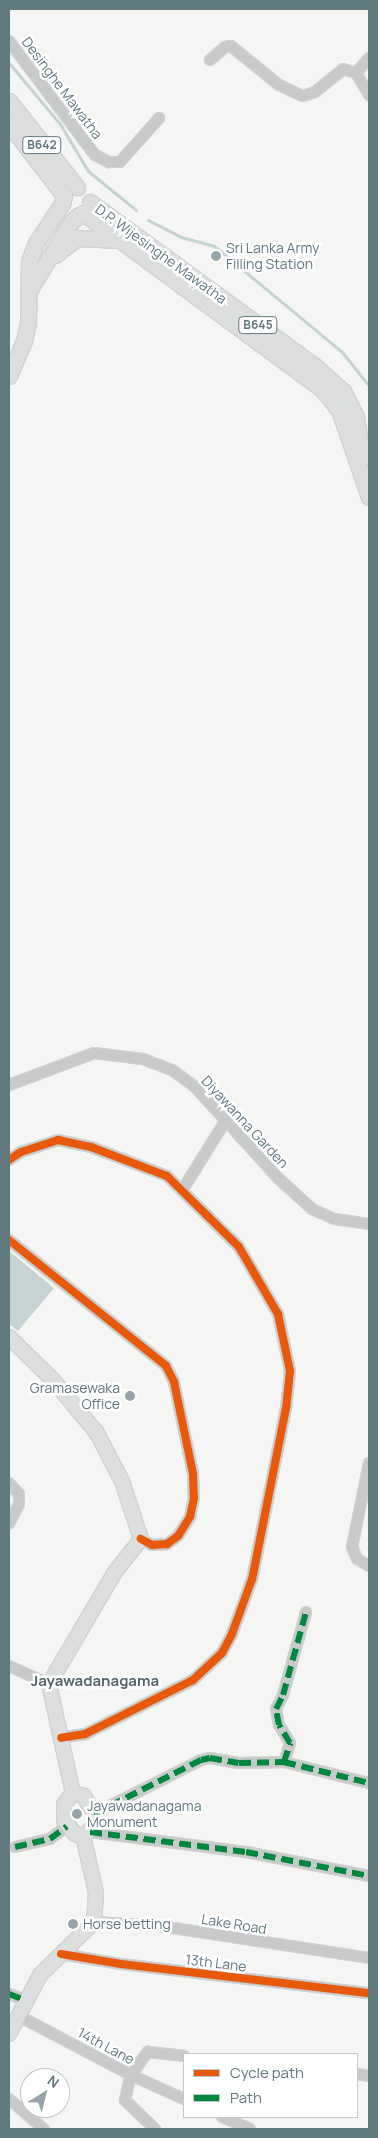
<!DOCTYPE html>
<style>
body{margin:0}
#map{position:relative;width:378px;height:2138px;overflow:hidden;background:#f5f5f4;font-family:Manrope,sans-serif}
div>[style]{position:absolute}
.water>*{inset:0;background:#c6d3d3}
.stream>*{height:3px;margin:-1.5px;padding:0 1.5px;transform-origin:1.5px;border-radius:1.5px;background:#c6d3d3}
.roads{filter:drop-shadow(1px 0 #d1d2d2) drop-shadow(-1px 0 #d1d2d2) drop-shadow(0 1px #d1d2d2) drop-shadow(0 -1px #d1d2d2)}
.street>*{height:10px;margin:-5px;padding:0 5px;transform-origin:5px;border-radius:5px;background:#c8caca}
.secondary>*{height:14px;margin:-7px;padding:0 7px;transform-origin:7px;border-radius:7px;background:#dddfdf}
.primary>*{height:15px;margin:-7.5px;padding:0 7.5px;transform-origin:7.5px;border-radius:7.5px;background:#dddfdf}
.quiet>*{height:6px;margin-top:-3px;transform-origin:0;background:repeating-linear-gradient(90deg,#00873e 0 12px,transparent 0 18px)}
.cycleway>*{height:8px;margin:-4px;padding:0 4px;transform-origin:4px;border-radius:4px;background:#e8590c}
.dots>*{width:14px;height:14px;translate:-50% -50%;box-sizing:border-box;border:2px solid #fff;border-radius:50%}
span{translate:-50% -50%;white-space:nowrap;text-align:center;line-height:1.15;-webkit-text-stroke:5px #fff;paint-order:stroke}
.shield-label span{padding:1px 4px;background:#fff;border:1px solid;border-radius:4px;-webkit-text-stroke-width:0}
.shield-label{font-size:12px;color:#61787f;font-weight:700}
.street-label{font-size:14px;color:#61787f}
.poi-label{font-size:14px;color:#61787f}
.left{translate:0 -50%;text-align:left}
.right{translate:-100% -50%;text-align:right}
.neighbourhood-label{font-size:15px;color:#53646a;font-weight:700}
.frame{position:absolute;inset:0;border:10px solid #61787f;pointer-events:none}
.legend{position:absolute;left:183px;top:2053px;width:175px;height:65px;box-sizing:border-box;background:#fff;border:1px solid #c0c9cc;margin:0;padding:6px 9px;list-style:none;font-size:15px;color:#61787f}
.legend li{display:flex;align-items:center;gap:10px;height:25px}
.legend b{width:25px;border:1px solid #c0c9cc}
.north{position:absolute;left:20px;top:2068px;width:50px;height:50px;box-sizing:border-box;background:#fff;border:1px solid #c0c9cc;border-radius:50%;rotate:36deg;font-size:14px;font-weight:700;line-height:20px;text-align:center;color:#61787f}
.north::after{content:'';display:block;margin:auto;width:18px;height:22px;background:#95a4a8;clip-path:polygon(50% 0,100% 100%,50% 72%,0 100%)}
</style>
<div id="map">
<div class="water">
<i style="clip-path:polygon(9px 1251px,54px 1288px,18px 1331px,9px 1324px)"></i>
</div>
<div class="stream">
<i style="left:9px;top:63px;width:80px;rotate:50.1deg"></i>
<i style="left:60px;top:124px;width:55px;rotate:59.2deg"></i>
<i style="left:88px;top:171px;width:62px;rotate:39.1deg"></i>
<i style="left:148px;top:220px;width:37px;rotate:27deg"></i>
<i style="left:181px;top:237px;width:34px;rotate:15deg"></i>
<i style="left:214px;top:246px;width:166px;rotate:39.6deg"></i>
<i style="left:342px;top:352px;width:43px;rotate:51.5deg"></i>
</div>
<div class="roads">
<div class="street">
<i style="left:9px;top:41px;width:143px;rotate:53deg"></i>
<i style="left:95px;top:155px;width:16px;rotate:27deg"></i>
<i style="left:109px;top:162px;width:11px"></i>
<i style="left:120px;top:162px;width:59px;rotate:-48.4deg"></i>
<i style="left:210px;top:60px;width:20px;rotate:-41deg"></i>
<i style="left:225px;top:47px;width:6px;rotate:-9deg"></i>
<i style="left:231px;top:46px;width:62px;rotate:39.1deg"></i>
<i style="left:279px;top:85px;width:26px;rotate:25deg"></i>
<i style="left:303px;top:96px;width:13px;rotate:-18deg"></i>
<i style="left:315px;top:92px;width:36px;rotate:-39deg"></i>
<i style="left:343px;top:69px;width:14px;rotate:17deg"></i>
<i style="left:356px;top:73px;width:26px;rotate:59deg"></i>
<i style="left:356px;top:73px;width:20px;rotate:-49deg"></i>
<i style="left:9px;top:1085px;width:91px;rotate:-20.6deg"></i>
<i style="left:94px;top:1053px;width:49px;rotate:7deg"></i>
<i style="left:143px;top:1059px;width:31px;rotate:21deg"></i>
<i style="left:172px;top:1070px;width:29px;rotate:36deg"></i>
<i style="left:195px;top:1087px;width:123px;rotate:47.6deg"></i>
<i style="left:278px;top:1178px;width:46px;rotate:42.4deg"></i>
<i style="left:312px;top:1209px;width:24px;rotate:24deg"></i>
<i style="left:334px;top:1219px;width:35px;rotate:8deg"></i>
<i style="left:9px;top:1160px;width:14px;rotate:-34deg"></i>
<i style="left:21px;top:1152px;width:39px;rotate:-18deg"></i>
<i style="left:58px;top:1140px;width:34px;rotate:12deg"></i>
<i style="left:91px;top:1147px;width:81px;rotate:20.9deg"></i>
<i style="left:167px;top:1176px;width:101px;rotate:44.6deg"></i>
<i style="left:239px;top:1247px;width:78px;rotate:59.8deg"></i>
<i style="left:278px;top:1314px;width:58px;rotate:78.1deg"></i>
<i style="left:290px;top:1371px;width:37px;rotate:96deg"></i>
<i style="left:286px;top:1408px;width:174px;rotate:101.2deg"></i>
<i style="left:252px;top:1579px;width:59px;rotate:110deg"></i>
<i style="left:232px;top:1634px;width:21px;rotate:118deg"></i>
<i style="left:222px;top:1653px;width:40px;rotate:137deg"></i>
<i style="left:193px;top:1680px;width:121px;rotate:153.4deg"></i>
<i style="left:85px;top:1734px;width:24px;rotate:171deg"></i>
<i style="left:183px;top:1189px;width:81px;rotate:-58.1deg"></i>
<i style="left:9px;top:1240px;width:201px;rotate:38.7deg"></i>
<i style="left:166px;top:1366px;width:18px;rotate:63deg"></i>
<i style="left:174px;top:1382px;width:94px;rotate:78.3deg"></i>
<i style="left:193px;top:1474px;width:24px;rotate:88deg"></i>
<i style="left:194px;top:1498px;width:19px;rotate:102deg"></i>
<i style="left:190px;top:1517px;width:22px;rotate:122deg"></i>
<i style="left:178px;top:1536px;width:14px;rotate:144deg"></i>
<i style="left:167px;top:1544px;width:15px;rotate:176deg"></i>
<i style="left:152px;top:1545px;width:13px;rotate:-151deg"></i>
<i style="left:369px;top:1463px;width:86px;rotate:101.4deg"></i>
<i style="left:352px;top:1547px;width:13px;rotate:67deg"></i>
<i style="left:357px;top:1559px;width:14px;rotate:30deg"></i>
<i style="left:9px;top:1483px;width:15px;rotate:48deg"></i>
<i style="left:19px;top:1494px;width:10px;rotate:90deg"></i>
<i style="left:19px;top:1504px;width:22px;rotate:117deg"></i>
<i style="left:9px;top:1666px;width:44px;rotate:24.2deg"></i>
<i style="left:284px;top:1762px;width:20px;rotate:-72deg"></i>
<i style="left:290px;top:1743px;width:21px;rotate:-121deg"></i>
<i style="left:279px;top:1725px;width:16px;rotate:-101deg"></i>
<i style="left:276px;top:1709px;width:16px;rotate:-63deg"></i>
<i style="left:283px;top:1695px;width:86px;rotate:-74.5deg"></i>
<i style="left:94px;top:1814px;width:120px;rotate:-26.8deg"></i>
<i style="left:201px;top:1760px;width:9px;rotate:-13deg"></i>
<i style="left:210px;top:1758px;width:29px;rotate:10deg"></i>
<i style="left:239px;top:1763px;width:45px;rotate:-1.3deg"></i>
<i style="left:284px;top:1762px;width:88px;rotate:13.9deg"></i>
<i style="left:90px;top:1832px;width:157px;rotate:7.3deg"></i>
<i style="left:246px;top:1852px;width:125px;rotate:11deg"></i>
<i style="left:15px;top:1847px;width:36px;rotate:-13deg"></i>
<i style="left:50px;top:1839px;width:21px;rotate:-37deg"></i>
<i style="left:94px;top:1922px;width:66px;rotate:3.5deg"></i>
<i style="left:160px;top:1926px;width:211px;rotate:8.7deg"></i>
<i style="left:61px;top:1954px;width:61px;rotate:9.5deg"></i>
<i style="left:121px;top:1964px;width:250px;rotate:6.7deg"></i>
<i style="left:9px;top:1994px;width:17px;rotate:21deg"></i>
<i style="left:17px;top:2015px;width:129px;rotate:27.8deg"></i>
<i style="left:131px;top:2075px;width:58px;rotate:24.4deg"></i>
<i style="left:357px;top:2074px;width:12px;rotate:9deg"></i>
<i style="left:9px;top:2099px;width:46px;rotate:40.6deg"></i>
<i style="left:222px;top:2117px;width:30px;rotate:23deg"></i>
<i style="left:155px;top:2129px;width:42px;rotate:-136deg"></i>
<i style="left:125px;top:2100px;width:26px;rotate:-77deg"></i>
<i style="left:131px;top:2075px;width:29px;rotate:-54deg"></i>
<i style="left:148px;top:2052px;width:36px;rotate:6deg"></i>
</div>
<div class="secondary">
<i style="left:9px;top:1337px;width:60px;rotate:44.3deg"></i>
<i style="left:52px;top:1379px;width:70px;rotate:50.2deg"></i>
<i style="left:97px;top:1433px;width:54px;rotate:62.5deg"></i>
<i style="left:122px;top:1481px;width:61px;rotate:71.9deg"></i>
<i style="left:141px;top:1539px;width:42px;rotate:128.2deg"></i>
<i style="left:115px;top:1572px;width:130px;rotate:120.5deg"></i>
<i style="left:49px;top:1684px;width:112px;rotate:77.6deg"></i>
<i style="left:73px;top:1793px;width:11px;rotate:15deg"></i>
<i style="left:84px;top:1796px;width:21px;rotate:61deg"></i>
<i style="left:94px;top:1814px;width:11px;rotate:85deg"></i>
<i style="left:95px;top:1825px;width:16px;rotate:137deg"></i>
<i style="left:73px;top:1793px;width:14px;rotate:129deg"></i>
<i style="left:64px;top:1804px;width:16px;rotate:90deg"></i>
<i style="left:64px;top:1820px;width:18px;rotate:52deg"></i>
<i style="left:75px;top:1834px;width:8px;rotate:14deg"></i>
<i style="left:9px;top:2034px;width:67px;rotate:-62.3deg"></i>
<i style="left:40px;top:1975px;width:76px;rotate:-44.5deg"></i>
<i style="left:94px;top:1922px;width:29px;rotate:-86deg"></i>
<i style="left:96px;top:1893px;width:58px;rotate:-102.8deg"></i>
</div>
<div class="primary">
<i style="left:9px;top:101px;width:110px;rotate:51.7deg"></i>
<i style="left:9px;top:124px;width:91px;rotate:52.6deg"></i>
<i style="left:90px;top:202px;width:278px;rotate:36.1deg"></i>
<i style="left:315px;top:366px;width:38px;rotate:42deg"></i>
<i style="left:343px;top:391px;width:28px;rotate:63deg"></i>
<i style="left:356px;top:416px;width:42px;rotate:81.9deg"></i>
<i style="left:83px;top:213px;width:297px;rotate:36.4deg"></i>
<i style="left:322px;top:389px;width:27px;rotate:51deg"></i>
<i style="left:339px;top:410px;width:92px;rotate:71deg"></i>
<i style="left:55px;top:255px;width:28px;rotate:-38deg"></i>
<i style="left:77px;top:238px;width:42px;rotate:2.7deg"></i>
<i style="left:30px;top:289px;width:79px;rotate:-58.5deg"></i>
<i style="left:71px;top:222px;width:11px;rotate:-41deg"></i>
<i style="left:9px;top:376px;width:38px;rotate:-67deg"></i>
<i style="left:24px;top:341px;width:19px;rotate:-78deg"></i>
<i style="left:28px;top:322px;width:61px;rotate:-89.1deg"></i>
<i style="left:29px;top:261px;width:19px;rotate:-69deg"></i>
<i style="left:36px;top:243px;width:49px;rotate:-56.6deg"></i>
</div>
</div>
<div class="quiet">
<i style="left:284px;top:1762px;width:20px;rotate:-72deg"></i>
<i style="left:290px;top:1743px;width:21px;rotate:-121deg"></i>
<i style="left:279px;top:1725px;width:16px;rotate:-101deg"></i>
<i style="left:276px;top:1709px;width:16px;rotate:-63deg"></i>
<i style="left:283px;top:1695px;width:86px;rotate:-74.5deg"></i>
<i style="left:94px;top:1814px;width:120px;rotate:-26.8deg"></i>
<i style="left:201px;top:1760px;width:9px;rotate:-13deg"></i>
<i style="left:210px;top:1758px;width:29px;rotate:10deg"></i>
<i style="left:239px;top:1763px;width:45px;rotate:-1.3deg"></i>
<i style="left:284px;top:1762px;width:88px;rotate:13.9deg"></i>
<i style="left:90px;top:1832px;width:157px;rotate:7.3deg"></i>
<i style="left:246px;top:1852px;width:125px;rotate:11deg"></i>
<i style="left:15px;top:1847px;width:36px;rotate:-13deg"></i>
<i style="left:50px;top:1839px;width:21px;rotate:-37deg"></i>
<i style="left:9px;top:1994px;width:17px;rotate:21deg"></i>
</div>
<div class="cycleway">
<i style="left:9px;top:1160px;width:14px;rotate:-34deg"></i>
<i style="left:21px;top:1152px;width:39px;rotate:-18deg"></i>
<i style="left:58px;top:1140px;width:34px;rotate:12deg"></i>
<i style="left:91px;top:1147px;width:81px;rotate:20.9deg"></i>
<i style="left:167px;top:1176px;width:101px;rotate:44.6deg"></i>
<i style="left:239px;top:1247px;width:78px;rotate:59.8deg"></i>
<i style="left:278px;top:1314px;width:58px;rotate:78.1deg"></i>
<i style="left:290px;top:1371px;width:37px;rotate:96deg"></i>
<i style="left:286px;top:1408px;width:174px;rotate:101.2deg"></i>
<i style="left:252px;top:1579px;width:59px;rotate:110deg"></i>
<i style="left:232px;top:1634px;width:21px;rotate:118deg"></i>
<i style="left:222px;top:1653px;width:40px;rotate:137deg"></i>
<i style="left:193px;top:1680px;width:121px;rotate:153.4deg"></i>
<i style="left:85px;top:1734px;width:24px;rotate:171deg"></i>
<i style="left:9px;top:1240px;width:201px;rotate:38.7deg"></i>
<i style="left:166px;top:1366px;width:18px;rotate:63deg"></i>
<i style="left:174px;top:1382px;width:94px;rotate:78.3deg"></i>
<i style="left:193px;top:1474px;width:24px;rotate:88deg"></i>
<i style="left:194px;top:1498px;width:19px;rotate:102deg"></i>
<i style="left:190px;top:1517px;width:22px;rotate:122deg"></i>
<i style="left:178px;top:1536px;width:14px;rotate:144deg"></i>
<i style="left:167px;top:1544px;width:15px;rotate:176deg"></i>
<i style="left:152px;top:1545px;width:13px;rotate:-151deg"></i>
<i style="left:61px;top:1954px;width:61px;rotate:9.5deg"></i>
<i style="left:121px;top:1964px;width:250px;rotate:6.7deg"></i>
</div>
<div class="dots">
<i style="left:216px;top:256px;background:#95a4a8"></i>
<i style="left:130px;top:1396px;background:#95a4a8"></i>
<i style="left:77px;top:1814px;background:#95a4a8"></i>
<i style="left:73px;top:1924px;background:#95a4a8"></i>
</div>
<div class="shield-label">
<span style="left:42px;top:145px">B642</span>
<span style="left:258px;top:325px">B645</span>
</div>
<div class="street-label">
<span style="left:62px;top:88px;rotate:53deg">Desinghe Mawatha</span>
<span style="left:161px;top:254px;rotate:36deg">D.P. Wijesinghe Mawatha</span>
<span style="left:245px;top:1122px;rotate:47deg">Diyawanna Garden</span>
<span style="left:234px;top:1924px;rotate:9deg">Lake Road</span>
<span style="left:216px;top:1963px;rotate:7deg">13th Lane</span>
<span style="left:106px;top:2046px;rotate:28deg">14th Lane</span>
</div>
<div class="poi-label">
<span class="left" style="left:226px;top:256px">Sri Lanka Army<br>Filling Station</span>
<span class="right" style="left:120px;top:1396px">Gramasewaka<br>Office</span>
<span class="left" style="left:87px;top:1814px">Jayawadanagama<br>Monument</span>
<span class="left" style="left:83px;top:1924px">Horse betting</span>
</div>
<div class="neighbourhood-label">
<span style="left:95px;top:1681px">Jayawadanagama</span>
</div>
<div class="frame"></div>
<ul class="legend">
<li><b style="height:6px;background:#e8590c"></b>Cycle path</li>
<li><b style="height:6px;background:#00873e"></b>Path</li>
</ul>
<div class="north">N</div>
</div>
